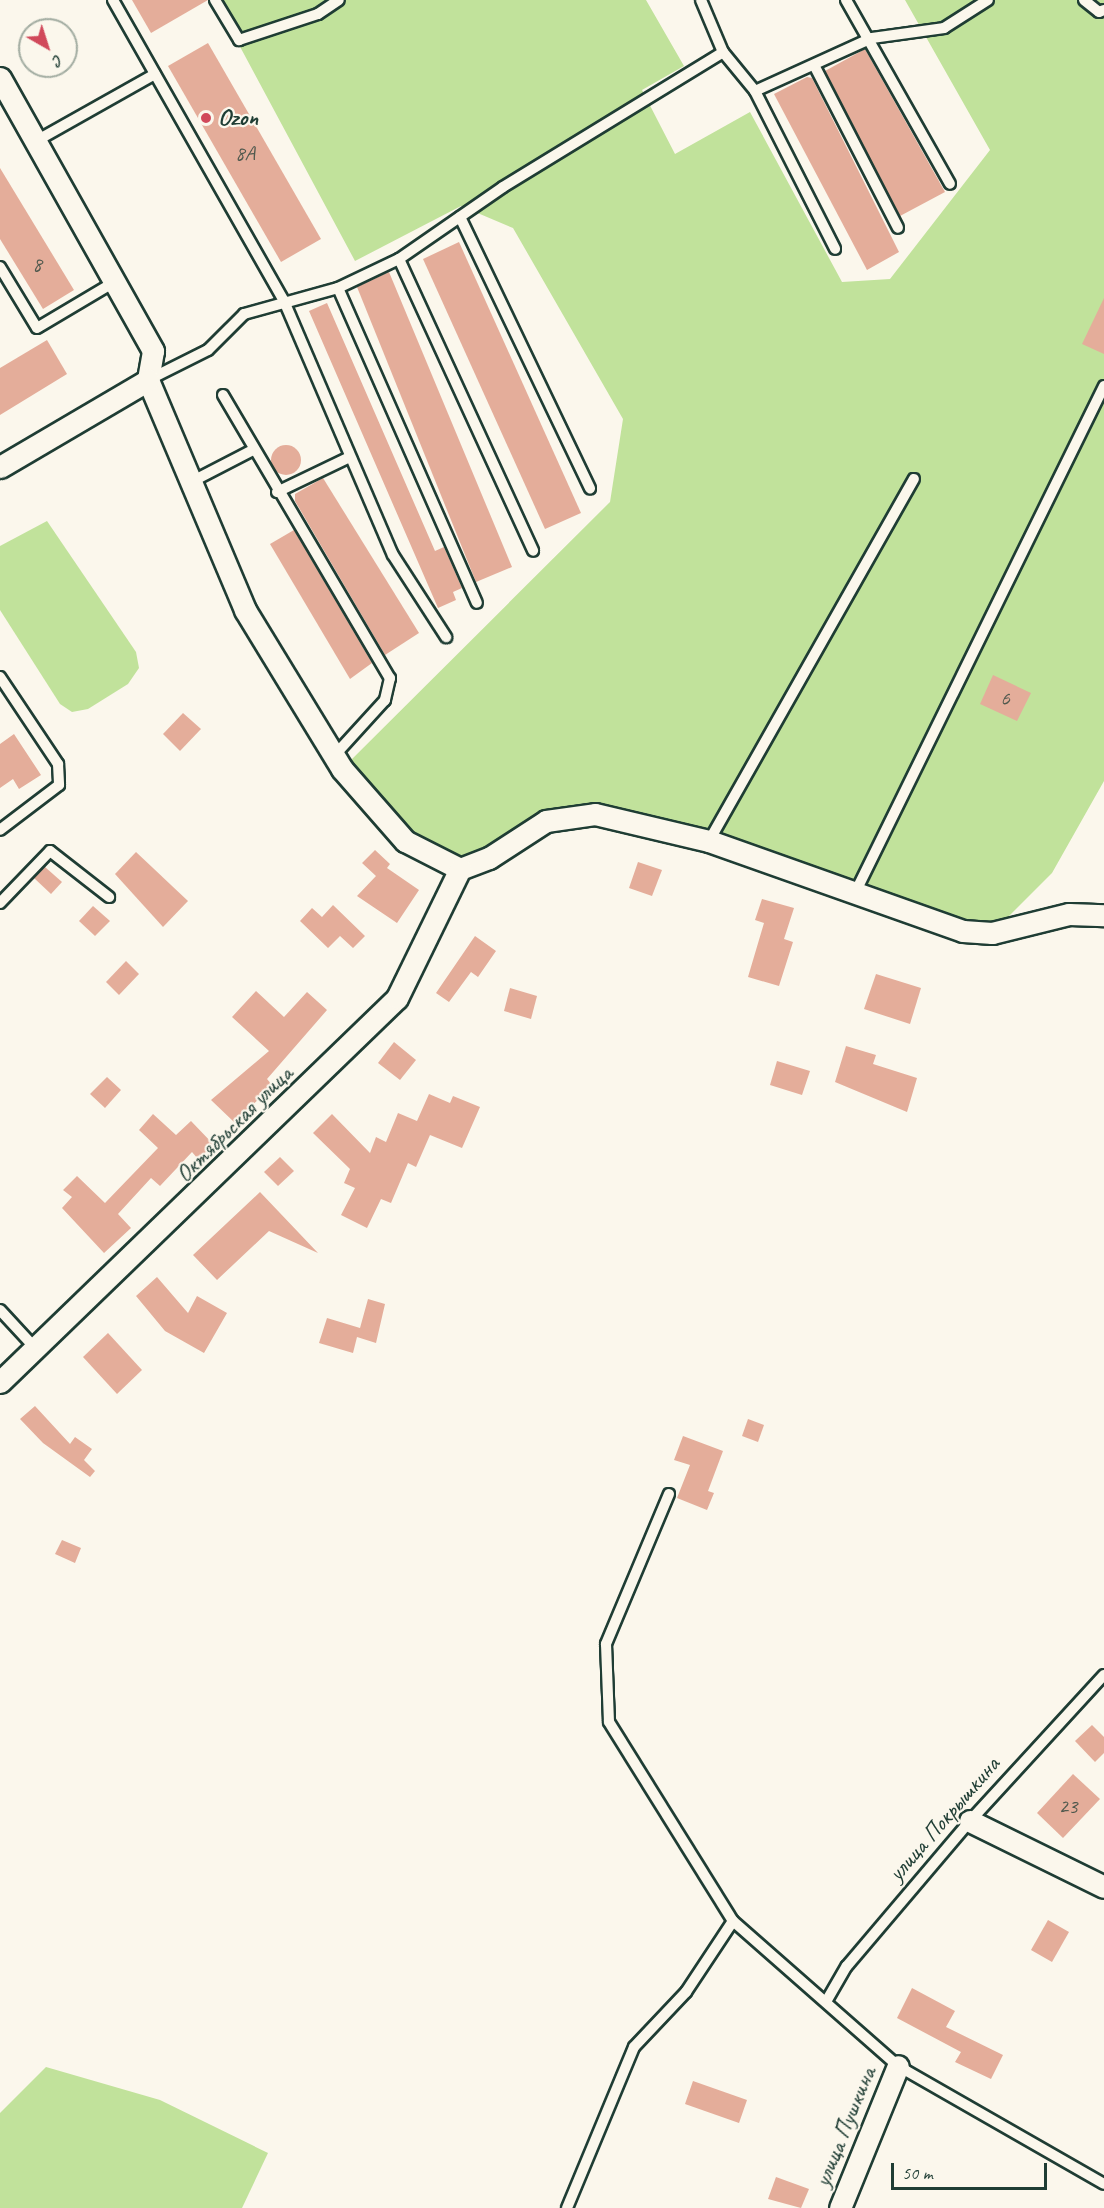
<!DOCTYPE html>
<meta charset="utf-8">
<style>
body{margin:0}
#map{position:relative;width:1104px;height:2208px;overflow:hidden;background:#fbf7ec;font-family:Caveat,sans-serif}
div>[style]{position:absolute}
.green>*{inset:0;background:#c1e29b}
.building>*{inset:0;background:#e4ad9a}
.round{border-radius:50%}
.roads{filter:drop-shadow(2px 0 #1f3d34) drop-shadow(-2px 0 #1f3d34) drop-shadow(0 2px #1f3d34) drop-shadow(0 -2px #1f3d34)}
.lane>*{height:10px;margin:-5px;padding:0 5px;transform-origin:5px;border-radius:5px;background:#fbf7ec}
.street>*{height:21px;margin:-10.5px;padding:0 10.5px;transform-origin:10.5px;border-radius:10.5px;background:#fbf7ec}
.dots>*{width:16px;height:16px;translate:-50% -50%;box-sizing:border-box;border:3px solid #fbf7ec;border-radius:50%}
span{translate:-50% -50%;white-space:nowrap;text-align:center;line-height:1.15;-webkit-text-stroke:4.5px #fbf7ec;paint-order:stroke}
.number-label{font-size:21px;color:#50594e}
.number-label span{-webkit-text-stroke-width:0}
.poi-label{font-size:24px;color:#1f3d34;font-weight:700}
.left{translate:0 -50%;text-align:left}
.street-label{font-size:24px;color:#1f3d34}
.north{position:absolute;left:18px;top:18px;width:60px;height:60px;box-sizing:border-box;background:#fbf7ec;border:2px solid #a3ada2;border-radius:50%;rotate:141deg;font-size:16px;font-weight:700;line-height:24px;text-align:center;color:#1f3d34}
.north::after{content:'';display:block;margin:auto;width:21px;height:27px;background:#d1495b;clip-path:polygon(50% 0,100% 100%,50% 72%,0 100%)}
.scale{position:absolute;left:891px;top:2163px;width:156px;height:27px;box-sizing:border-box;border:3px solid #1f3d34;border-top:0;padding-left:8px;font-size:18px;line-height:21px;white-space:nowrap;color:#1f3d34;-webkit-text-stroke:4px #fbf7ec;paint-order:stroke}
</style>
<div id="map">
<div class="green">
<i style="clip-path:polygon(215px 0,646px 0,684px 66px,642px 90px,675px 154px,750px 112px,842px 282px,890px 279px,990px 150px,905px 0,1104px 0,1104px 781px,1052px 873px,992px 933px,595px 814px,546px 821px,460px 869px,405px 841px,342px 769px,610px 502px,623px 419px,513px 228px,461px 206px,355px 261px)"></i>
<i style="clip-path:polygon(47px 521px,136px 652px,139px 668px,128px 684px,88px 709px,72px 712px,60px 704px,0 610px,0 546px)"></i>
<i style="clip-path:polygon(46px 2067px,160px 2100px,268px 2153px,242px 2208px,0 2208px,0 2113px)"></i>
</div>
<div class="building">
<i style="clip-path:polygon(132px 0,208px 0,151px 33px)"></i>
<i style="clip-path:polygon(208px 43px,321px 239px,281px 262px,168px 66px)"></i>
<i style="clip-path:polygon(865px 49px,945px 192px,900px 216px,825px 71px)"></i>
<i style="clip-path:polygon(807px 77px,812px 78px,899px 252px,867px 270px,774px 94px)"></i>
<i style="clip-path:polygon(0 168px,74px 290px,43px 309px,0 239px)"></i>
<i style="clip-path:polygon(459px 242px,581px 513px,545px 529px,423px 259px)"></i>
<i style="clip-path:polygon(389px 272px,512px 567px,476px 582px,357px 287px)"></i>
<i style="clip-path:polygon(1104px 298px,1104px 354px,1082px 344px)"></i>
<i style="clip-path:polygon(327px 303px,435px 551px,444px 547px,462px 588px,453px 592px,456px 600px,438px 608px,309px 311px)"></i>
<i style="clip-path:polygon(47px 340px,67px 374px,0 415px,0 368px)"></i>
<i class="round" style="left:271px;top:445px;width:30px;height:30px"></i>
<i style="clip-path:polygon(323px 478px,419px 633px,385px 655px,295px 501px,295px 494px)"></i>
<i style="clip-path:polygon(294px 530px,372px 663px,350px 679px,270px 544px)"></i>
<i style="clip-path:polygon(993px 675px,1031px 693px,1017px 721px,980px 704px)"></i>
<i style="clip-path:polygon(183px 713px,201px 729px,180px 751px,163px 734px)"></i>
<i style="clip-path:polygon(14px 734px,41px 775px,19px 789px,13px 779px,0 788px,0 744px)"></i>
<i style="clip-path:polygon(375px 850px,390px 864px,387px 868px,419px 890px,397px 923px,357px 896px,376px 876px,362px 863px)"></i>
<i style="clip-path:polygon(136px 852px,188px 901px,163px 927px,115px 874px)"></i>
<i style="clip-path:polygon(638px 862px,662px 870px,652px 896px,629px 888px)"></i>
<i style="clip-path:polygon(45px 867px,62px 882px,51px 894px,34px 878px)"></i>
<i style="clip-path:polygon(762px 899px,794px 908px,784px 939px,793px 942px,779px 986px,748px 977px,764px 923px,755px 920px)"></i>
<i style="clip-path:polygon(333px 905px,365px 936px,353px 948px,340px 936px,328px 948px,300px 921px,312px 908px,322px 917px)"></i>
<i style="clip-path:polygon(93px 906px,110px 921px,95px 936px,79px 921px)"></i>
<i style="clip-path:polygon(475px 936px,496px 951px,478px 977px,471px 972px,449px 1002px,436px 993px)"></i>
<i style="clip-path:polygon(126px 961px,139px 974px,119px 995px,106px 982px)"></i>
<i style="clip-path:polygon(876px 974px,921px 988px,910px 1024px,864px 1009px)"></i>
<i style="clip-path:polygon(510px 988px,537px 996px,531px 1019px,504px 1011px)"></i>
<i style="clip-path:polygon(256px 991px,284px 1017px,307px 992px,327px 1010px,267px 1079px,273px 1086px,234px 1122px,211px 1100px,269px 1051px,232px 1017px)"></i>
<i style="clip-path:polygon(394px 1042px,416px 1060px,400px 1080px,378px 1063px)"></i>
<i style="clip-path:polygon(846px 1046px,876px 1055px,873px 1064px,917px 1078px,907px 1112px,835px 1082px)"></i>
<i style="clip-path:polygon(777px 1061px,810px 1071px,802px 1095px,770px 1085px)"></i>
<i style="clip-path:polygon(107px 1077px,121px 1090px,105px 1108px,90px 1094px)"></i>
<i style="clip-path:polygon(429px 1094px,450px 1103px,453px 1096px,480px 1107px,462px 1148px,430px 1135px,416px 1167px,408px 1163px,391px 1203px,381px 1199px,367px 1228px,341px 1215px,355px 1188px,344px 1183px,350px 1169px,313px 1133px,332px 1114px,370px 1153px,376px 1137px,386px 1142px,398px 1113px,417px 1121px)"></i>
<i style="clip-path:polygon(153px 1114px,176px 1135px,191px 1121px,214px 1145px,198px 1159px,192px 1152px,160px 1186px,151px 1178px,118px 1214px,131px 1228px,104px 1253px,62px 1208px,72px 1197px,63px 1190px,77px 1176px,105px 1203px,158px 1148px,139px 1130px)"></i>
<i style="clip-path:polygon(280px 1157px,294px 1171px,278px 1186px,264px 1172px)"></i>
<i style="clip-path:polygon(260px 1192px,318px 1253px,269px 1231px,217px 1280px,193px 1255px)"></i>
<i style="clip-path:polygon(157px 1277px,188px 1313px,197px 1296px,227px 1313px,204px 1353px,165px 1331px,136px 1296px)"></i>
<i style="clip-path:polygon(368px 1299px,385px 1304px,376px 1343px,357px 1337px,353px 1353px,319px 1343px,327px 1318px,360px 1328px)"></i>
<i style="clip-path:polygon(108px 1333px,142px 1370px,117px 1394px,83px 1357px)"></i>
<i style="clip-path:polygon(35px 1406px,70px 1444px,75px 1437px,92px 1449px,84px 1460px,95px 1471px,90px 1477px,43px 1443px,20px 1419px)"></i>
<i style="clip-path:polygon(748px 1419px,764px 1425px,758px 1442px,742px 1436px)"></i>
<i style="clip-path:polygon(683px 1436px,723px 1451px,708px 1491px,714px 1493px,707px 1510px,677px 1498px,690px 1465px,674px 1460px)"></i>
<i style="clip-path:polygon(62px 1540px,81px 1548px,75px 1563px,55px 1554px)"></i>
<i style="clip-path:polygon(1092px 1725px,1104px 1737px,1104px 1753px,1095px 1762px,1075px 1741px)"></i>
<i style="clip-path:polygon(1073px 1774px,1100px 1799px,1063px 1838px,1037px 1813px)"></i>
<i style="clip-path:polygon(1048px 1920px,1069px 1932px,1052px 1962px,1031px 1950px)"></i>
<i style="clip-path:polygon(912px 1988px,955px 2011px,946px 2027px,1003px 2055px,991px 2079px,955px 2062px,961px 2052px,897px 2018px)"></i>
<i style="clip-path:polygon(693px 2081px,747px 2100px,739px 2123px,685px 2104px)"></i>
<i style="clip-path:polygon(776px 2177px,809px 2189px,801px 2208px,768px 2199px)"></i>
</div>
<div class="roads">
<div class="lane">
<i style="left:113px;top:0;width:346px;rotate:60.4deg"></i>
<i style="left:284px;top:301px;width:276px;rotate:66.8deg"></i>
<i style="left:393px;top:555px;width:98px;rotate:57.1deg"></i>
<i style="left:215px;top:0;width:47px;rotate:59deg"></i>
<i style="left:239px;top:40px;width:83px;rotate:-18.2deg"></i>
<i style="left:318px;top:14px;width:25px;rotate:-34deg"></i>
<i style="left:701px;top:0;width:56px;rotate:67.1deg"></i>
<i style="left:846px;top:0;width:211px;rotate:60.5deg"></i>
<i style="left:1084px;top:0;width:19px;rotate:39deg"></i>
<i style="left:1099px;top:12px;width:5px;rotate:-22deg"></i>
<i style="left:814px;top:65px;width:183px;rotate:62.7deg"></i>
<i style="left:755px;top:91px;width:177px;rotate:63.1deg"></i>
<i style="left:38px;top:140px;width:134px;rotate:-29.4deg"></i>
<i style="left:460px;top:217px;width:301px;rotate:64.4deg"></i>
<i style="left:399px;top:259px;width:321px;rotate:65.3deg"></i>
<i style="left:0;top:267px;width:71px;rotate:58.8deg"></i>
<i style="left:37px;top:328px;width:92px;rotate:-30.7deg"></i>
<i style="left:338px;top:288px;width:344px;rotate:66.2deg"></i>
<i style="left:148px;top:380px;width:67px;rotate:-26.6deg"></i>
<i style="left:208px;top:350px;width:51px;rotate:-45deg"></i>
<i style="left:244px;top:314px;width:98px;rotate:-15.5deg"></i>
<i style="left:338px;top:288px;width:68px;rotate:-25.4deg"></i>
<i style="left:399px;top:259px;width:126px;rotate:-34.7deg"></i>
<i style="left:503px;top:187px;width:258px;rotate:-31.5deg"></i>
<i style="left:723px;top:52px;width:50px;rotate:50.6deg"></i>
<i style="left:755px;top:91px;width:128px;rotate:-24.4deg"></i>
<i style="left:872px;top:38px;width:73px;rotate:-7.9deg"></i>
<i style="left:944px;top:28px;width:52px;rotate:-32.5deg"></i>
<i style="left:223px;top:395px;width:329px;rotate:59.5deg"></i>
<i style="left:390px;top:678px;width:23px;rotate:103deg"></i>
<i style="left:385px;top:700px;width:76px;rotate:132.3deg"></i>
<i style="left:191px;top:482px;width:68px;rotate:-27.3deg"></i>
<i style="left:277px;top:492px;width:79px;rotate:-25.6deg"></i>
<i style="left:0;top:677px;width:105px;rotate:56.3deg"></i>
<i style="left:58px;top:764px;width:21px;rotate:87deg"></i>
<i style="left:59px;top:785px;width:74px;rotate:142.7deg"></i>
<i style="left:709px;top:841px;width:416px;rotate:-60.5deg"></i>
<i style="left:854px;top:895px;width:567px;rotate:-63.84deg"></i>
<i style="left:0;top:903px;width:72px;rotate:-46.1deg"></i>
<i style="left:50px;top:851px;width:75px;rotate:37.9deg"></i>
<i style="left:0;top:1310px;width:53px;rotate:47.3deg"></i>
<i style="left:669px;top:1494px;width:163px;rotate:112.8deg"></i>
<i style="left:606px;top:1644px;width:78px;rotate:87.8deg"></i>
<i style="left:609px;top:1722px;width:234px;rotate:58.1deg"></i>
<i style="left:733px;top:1921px;width:220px;rotate:41.3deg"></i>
<i style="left:898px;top:2066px;width:237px;rotate:29.8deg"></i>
<i style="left:827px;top:2000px;width:39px;rotate:-60deg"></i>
<i style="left:847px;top:1966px;width:190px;rotate:-49.7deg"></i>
<i style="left:970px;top:1821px;width:198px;rotate:-47.5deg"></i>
<i style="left:567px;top:2208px;width:174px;rotate:-67.4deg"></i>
<i style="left:634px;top:2047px;width:76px;rotate:-46.6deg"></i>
<i style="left:686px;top:1992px;width:85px;rotate:-56.5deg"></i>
</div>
<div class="street">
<i style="left:0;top:78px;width:313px;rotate:60.7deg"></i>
<i style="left:153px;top:351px;width:29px;rotate:100deg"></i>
<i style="left:148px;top:380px;width:250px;rotate:67.1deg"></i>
<i style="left:245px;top:610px;width:186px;rotate:58.6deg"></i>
<i style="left:342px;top:769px;width:96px;rotate:48.8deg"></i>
<i style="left:405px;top:841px;width:62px;rotate:27deg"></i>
<i style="left:460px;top:869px;width:31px;rotate:-21deg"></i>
<i style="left:489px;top:858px;width:68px;rotate:-33deg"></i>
<i style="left:546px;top:821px;width:49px;rotate:-8.1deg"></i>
<i style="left:595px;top:814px;width:117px;rotate:13.3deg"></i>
<i style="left:709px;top:841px;width:269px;rotate:19.5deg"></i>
<i style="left:963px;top:931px;width:29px;rotate:4deg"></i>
<i style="left:992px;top:933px;width:79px;rotate:-13.9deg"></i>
<i style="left:1069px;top:914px;width:35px;rotate:2deg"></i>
<i style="left:0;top:467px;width:172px;rotate:-30.4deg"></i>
<i style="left:0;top:1382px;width:552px;rotate:-44.05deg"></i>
<i style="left:397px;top:998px;width:144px;rotate:-64deg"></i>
<i style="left:970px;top:1821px;width:149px;rotate:26.2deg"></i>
<i style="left:840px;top:2208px;width:153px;rotate:-67.8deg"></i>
</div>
</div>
<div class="dots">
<i style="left:206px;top:118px;background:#d1495b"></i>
</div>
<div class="number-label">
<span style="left:245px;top:153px">8А</span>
<span style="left:37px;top:264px">8</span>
<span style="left:1005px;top:698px">6</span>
<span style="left:1068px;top:1806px">23</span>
</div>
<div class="poi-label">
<span class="left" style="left:218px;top:118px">Ozon</span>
</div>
<div class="street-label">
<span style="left:234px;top:1124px;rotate:-45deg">Октябрьская улица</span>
<span style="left:944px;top:1819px;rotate:-49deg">улица Покрышкина</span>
<span style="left:845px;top:2127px;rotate:-68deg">улица Пушкина</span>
</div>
<div class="north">С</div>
<div class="scale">50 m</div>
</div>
